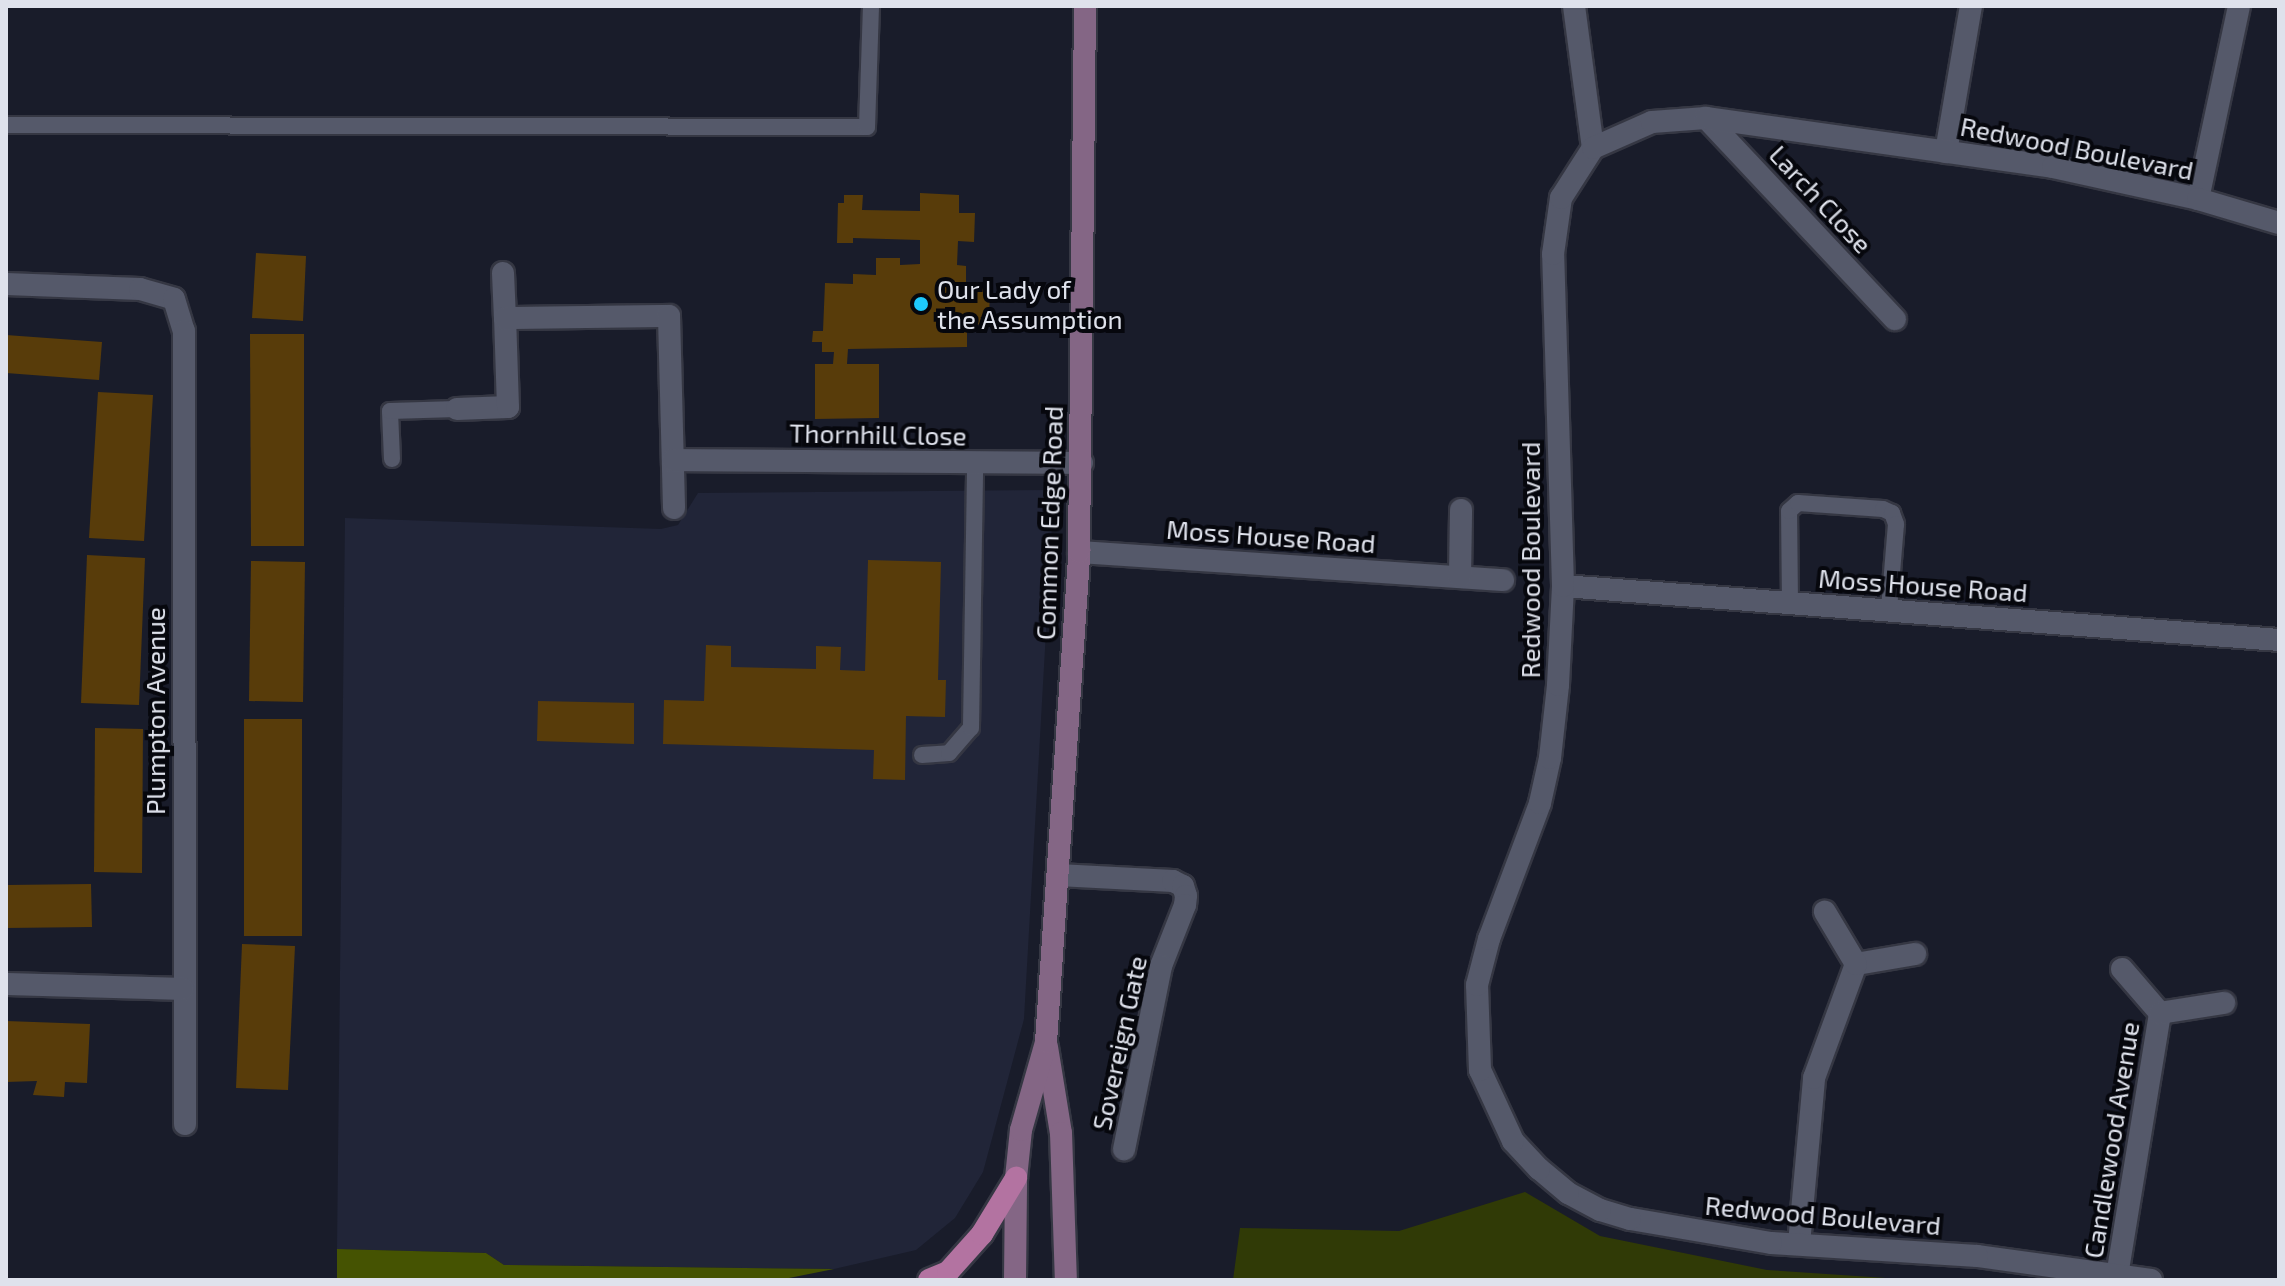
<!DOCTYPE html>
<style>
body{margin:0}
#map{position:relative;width:2285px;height:1286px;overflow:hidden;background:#191c2a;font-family:"Exo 2",sans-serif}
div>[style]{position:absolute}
.built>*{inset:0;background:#212538}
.green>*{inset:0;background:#303a06}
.forest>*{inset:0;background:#455302}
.building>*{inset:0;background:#583c0a}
.roads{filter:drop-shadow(2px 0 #353743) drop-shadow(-2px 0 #353743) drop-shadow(0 2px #353743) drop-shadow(0 -2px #353743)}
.service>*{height:16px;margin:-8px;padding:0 8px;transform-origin:8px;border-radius:8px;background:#55596a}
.minor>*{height:22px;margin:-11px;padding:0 11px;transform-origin:11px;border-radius:11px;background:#55596a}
.secondary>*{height:22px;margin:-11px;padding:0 11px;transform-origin:11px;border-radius:11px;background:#846685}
.primary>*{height:22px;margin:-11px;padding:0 11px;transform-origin:11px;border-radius:11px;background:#b373a1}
.dots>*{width:22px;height:22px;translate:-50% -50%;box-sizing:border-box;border:4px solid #06070d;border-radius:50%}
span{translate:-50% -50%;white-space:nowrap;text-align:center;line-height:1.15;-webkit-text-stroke:8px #06070d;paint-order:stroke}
.street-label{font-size:26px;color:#dfe2ec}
.poi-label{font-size:26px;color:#dfe2ec}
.left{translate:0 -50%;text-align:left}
.frame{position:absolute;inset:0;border:8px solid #dfe2ec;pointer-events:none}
</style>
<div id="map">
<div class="built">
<i style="clip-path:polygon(1054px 490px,1024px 1019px,983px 1172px,955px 1218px,916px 1250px,834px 1269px,504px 1265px,486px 1253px,337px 1249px,345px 518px,661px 529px,678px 525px,698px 493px)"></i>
</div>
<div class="green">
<i style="clip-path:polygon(1525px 1192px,1600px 1236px,1767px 1270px,1916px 1280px,1233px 1280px,1240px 1228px,1399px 1231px)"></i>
</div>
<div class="forest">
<i style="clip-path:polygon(337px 1249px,486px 1253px,504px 1265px,834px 1269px,779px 1280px,337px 1280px)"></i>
</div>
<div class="building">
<i style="clip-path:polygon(920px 193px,959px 195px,959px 213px,975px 213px,974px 242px,958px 241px,957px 265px,966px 266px,966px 284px,990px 285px,989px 325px,967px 324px,967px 347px,848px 349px,847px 364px,879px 364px,879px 418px,815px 419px,815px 364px,833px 364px,834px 352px,822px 352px,822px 342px,812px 342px,813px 331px,823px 331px,825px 283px,853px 284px,853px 274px,876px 275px,876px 258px,900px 258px,900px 265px,920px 264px,920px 240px,853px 238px,853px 243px,837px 243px,838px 203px,844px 203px,844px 195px,863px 195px,862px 210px,920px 211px)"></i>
<i style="clip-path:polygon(256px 253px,306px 256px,303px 321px,252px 318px)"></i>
<i style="clip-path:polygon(250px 334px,304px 334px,304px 546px,251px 546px)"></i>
<i style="clip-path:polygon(6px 335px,102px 342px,99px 380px,6px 373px)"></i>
<i style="clip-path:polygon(98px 392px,153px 395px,144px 541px,89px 538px)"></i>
<i style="clip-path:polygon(87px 555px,145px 558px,139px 705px,81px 703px)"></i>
<i style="clip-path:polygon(868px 560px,941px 562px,938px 680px,946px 680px,945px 717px,906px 716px,905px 780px,873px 779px,874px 750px,663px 744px,664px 700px,704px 701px,706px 645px,731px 646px,731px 667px,816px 669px,816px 646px,841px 647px,840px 670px,865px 671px)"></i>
<i style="clip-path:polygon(251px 561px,305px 562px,303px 702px,249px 701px)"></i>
<i style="clip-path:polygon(538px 701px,634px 703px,634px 744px,537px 741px)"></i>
<i style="clip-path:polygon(244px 719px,302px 719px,302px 936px,244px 936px)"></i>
<i style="clip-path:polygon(95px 728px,143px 729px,142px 873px,94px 872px)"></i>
<i style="clip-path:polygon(91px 884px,92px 927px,6px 928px,6px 885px)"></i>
<i style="clip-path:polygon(242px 944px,295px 946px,288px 1090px,236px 1088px)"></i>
<i style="clip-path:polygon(6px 1021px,90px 1024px,87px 1083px,65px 1082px,64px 1097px,33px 1095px,37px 1081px,6px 1082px)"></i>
</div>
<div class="roads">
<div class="service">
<i style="left:6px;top:125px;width:861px;rotate:0.13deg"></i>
<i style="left:867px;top:127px;width:121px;rotate:-88.1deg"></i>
<i style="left:392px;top:459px;width:48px;rotate:-92.4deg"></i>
<i style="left:390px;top:411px;width:67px;rotate:-1.7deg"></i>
<i style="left:1790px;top:603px;width:92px;rotate:-90.6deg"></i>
<i style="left:1789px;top:511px;width:12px;rotate:-42deg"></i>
<i style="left:1798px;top:503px;width:85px;rotate:4deg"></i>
<i style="left:1883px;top:509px;width:10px;rotate:24deg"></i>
<i style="left:1892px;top:513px;width:12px;rotate:70deg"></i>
<i style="left:1896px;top:524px;width:86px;rotate:94.7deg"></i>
<i style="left:922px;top:755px;width:27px;rotate:-4deg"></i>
<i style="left:949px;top:753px;width:33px;rotate:-49deg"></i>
<i style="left:971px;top:728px;width:265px;rotate:-89.1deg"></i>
</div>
<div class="minor">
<i style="left:1574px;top:6px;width:143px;rotate:82.4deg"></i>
<i style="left:1706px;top:118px;width:276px;rotate:46.8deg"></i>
<i style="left:1946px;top:152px;width:148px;rotate:-80.3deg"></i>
<i style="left:2198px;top:199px;width:197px;rotate:-78deg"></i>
<i style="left:503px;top:273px;width:45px;rotate:87.5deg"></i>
<i style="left:6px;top:284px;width:134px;rotate:2.1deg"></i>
<i style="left:140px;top:289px;width:35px;rotate:16deg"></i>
<i style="left:174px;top:299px;width:34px;rotate:73deg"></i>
<i style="left:184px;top:331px;width:793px;rotate:89.93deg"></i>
<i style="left:457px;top:409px;width:51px;rotate:-2.2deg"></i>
<i style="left:508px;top:407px;width:89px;rotate:-91.9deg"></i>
<i style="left:505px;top:318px;width:164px;rotate:-0.7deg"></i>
<i style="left:669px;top:316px;width:192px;rotate:88.5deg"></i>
<i style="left:673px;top:460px;width:409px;rotate:0.4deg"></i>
<i style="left:1079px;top:552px;width:425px;rotate:3.8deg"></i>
<i style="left:1460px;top:577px;width:67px;rotate:-89.1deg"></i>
<i style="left:1563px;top:586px;width:718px;rotate:4.31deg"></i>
<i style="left:1058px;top:875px;width:115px;rotate:3deg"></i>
<i style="left:1173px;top:881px;width:11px;rotate:27deg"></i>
<i style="left:1183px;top:886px;width:10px;rotate:73deg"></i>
<i style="left:1186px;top:896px;width:9px;rotate:96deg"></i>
<i style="left:1185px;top:905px;width:66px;rotate:111.5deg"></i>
<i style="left:1161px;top:966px;width:187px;rotate:101.4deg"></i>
<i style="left:1856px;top:964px;width:60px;rotate:-9.6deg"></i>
<i style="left:2122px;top:969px;width:58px;rotate:49.2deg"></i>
<i style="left:6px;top:984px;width:177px;rotate:1.6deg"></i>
<i style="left:1799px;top:1244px;width:167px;rotate:-84.8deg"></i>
<i style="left:1814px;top:1078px;width:121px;rotate:-69.8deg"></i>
<i style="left:1856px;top:964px;width:61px;rotate:-120.8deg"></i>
<i style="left:2117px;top:1276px;width:266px;rotate:-80.7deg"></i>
<i style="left:2160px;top:1013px;width:65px;rotate:-8.9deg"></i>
<i style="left:2151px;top:1280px;width:176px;rotate:-172.1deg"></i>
<i style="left:1977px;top:1256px;width:206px;rotate:-176.4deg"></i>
<i style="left:1771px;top:1243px;width:143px;rotate:-170.3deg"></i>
<i style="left:1630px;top:1219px;width:31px;rotate:-163deg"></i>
<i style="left:1600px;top:1210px;width:36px;rotate:-152deg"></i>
<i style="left:1568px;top:1193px;width:38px;rotate:-140deg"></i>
<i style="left:1539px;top:1169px;width:38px;rotate:-133deg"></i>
<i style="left:1513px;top:1141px;width:78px;rotate:-114.9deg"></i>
<i style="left:1480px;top:1070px;width:85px;rotate:-92deg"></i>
<i style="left:1477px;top:985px;width:48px;rotate:-75.4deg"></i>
<i style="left:1489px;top:939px;width:145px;rotate:-69.4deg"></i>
<i style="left:1540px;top:803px;width:46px;rotate:-77.5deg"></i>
<i style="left:1550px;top:758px;width:73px;rotate:-83.7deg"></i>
<i style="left:1558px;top:685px;width:99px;rotate:-87.1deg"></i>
<i style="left:1563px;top:586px;width:332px;rotate:-91.7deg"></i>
<i style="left:1553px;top:254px;width:57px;rotate:-81.9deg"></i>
<i style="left:1561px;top:198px;width:59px;rotate:-57.4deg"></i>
<i style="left:1593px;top:148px;width:64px;rotate:-23.8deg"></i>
<i style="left:1652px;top:122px;width:54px;rotate:-4.2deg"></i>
<i style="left:1706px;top:118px;width:350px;rotate:8deg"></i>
<i style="left:2053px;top:167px;width:148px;rotate:12.4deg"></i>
<i style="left:2198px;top:199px;width:84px;rotate:16.5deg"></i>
</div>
<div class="secondary">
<i style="left:1047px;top:1047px;width:87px;rotate:80.8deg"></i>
<i style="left:1061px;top:1133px;width:147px;rotate:88.1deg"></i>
<i style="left:1015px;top:1280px;width:102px;rotate:-89.4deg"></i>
<i style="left:1016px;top:1178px;width:48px;rotate:-84.1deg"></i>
<i style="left:1021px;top:1130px;width:91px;rotate:-74.1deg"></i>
<i style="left:1046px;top:1042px;width:491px;rotate:-86.1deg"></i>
<i style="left:1079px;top:552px;width:546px;rotate:-89.37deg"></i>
</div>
<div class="primary">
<i style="left:929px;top:1280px;width:21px;rotate:-23deg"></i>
<i style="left:948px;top:1272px;width:51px;rotate:-48.2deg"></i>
<i style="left:982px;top:1234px;width:66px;rotate:-58.7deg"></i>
</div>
</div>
<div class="dots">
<i style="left:921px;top:304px;background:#1ec9fd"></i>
</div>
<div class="street-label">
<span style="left:2077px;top:148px;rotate:11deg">Redwood Boulevard</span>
<span style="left:1821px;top:199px;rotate:47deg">Larch Close</span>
<span style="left:878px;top:434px;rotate:1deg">Thornhill Close</span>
<span style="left:1049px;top:523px;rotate:-88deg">Common Edge Road</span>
<span style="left:1271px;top:536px;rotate:4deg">Moss House Road</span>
<span style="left:1530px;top:560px;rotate:-90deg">Redwood Boulevard</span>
<span style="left:1923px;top:585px;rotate:4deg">Moss House Road</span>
<span style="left:155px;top:711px;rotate:-90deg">Plumpton Avenue</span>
<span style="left:1119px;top:1043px;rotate:-78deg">Sovereign Gate</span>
<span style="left:2111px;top:1140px;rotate:-81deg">Candlewood Avenue</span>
<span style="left:1823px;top:1215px;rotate:5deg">Redwood Boulevard</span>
</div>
<div class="poi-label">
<span class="left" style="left:937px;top:304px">Our Lady of<br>the Assumption</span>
</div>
<div class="frame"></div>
</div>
